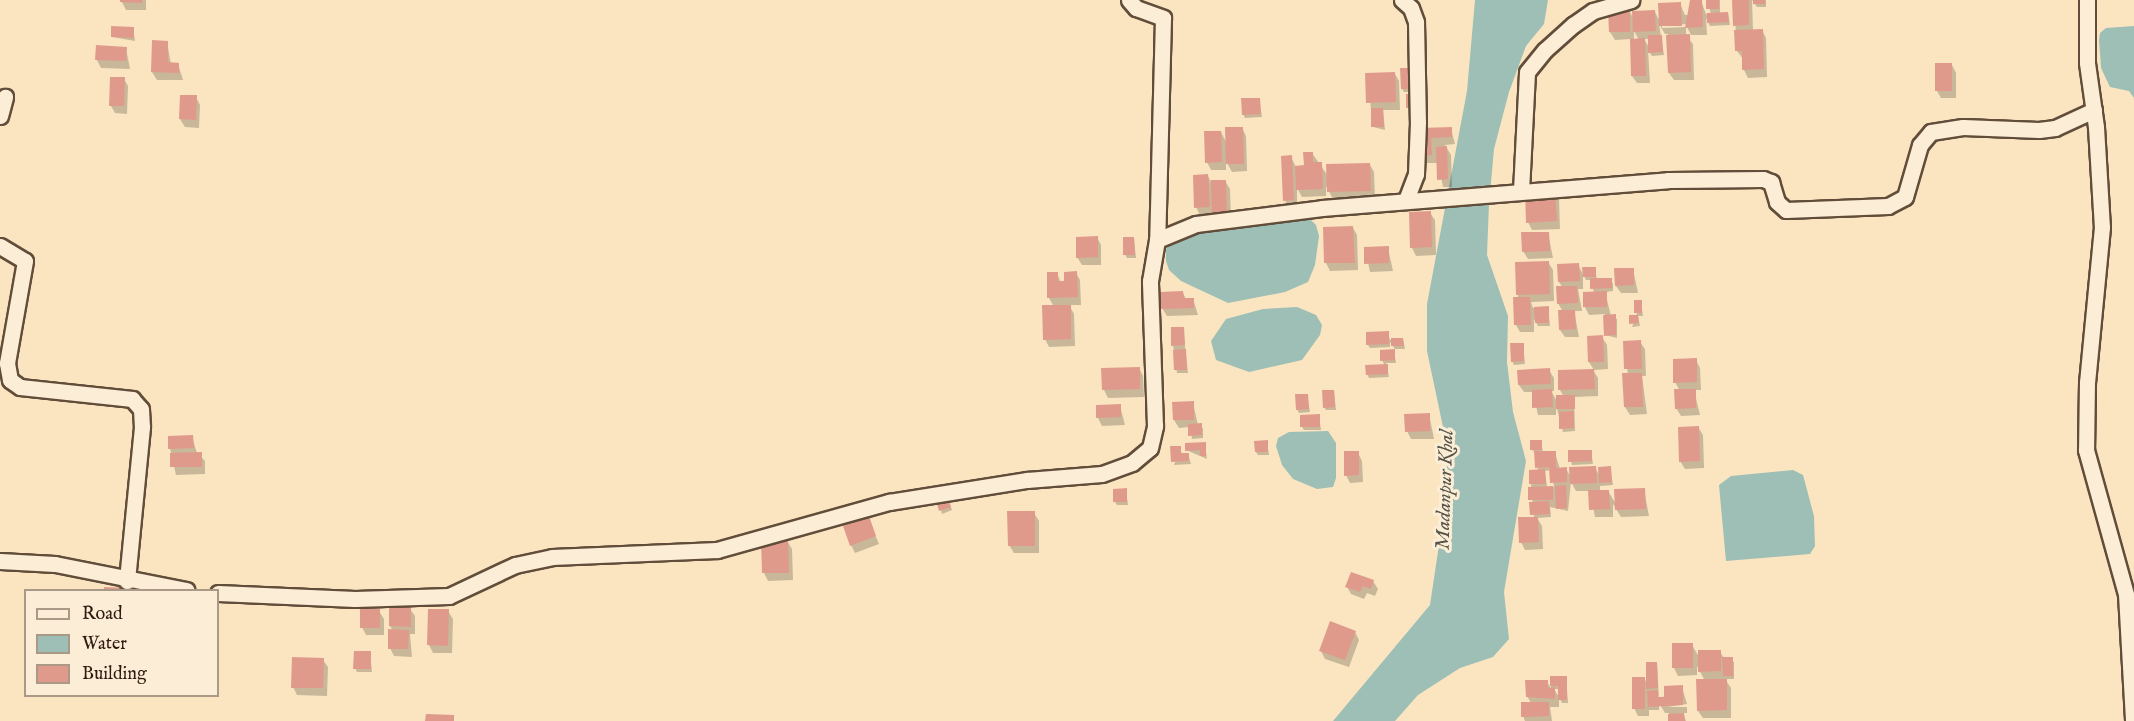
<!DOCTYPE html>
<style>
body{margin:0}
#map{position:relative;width:2134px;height:721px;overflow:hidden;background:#fae5c0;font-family:"IM FELL English",serif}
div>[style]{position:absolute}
.water>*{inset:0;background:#9ebfb6}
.shadow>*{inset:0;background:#0003}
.building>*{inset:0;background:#e09a8c}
.roads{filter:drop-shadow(2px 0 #624d3b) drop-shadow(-2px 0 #624d3b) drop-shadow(0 2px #624d3b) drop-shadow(0 -2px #624d3b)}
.street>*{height:15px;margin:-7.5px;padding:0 7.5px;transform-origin:7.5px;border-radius:7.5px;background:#fceed6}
span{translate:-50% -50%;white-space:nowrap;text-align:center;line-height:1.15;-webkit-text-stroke:6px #fceed6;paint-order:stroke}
.water-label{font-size:20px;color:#565449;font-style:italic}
.legend{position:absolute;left:24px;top:589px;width:195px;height:108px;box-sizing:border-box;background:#fceed6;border:2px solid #aa9986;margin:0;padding:8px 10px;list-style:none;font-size:18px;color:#301a0f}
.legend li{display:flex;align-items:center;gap:12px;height:30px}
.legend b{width:30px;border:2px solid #aa9986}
</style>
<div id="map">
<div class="water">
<i style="clip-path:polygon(1475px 0,1548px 0,1544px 24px,1526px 46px,1509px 92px,1494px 149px,1489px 204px,1487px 255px,1508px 316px,1507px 362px,1513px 412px,1526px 461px,1504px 592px,1509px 639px,1493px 657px,1460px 668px,1418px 695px,1395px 721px,1333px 721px,1430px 605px,1446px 498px,1447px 446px,1427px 351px,1427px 304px,1467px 91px)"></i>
<i style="clip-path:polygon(2134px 26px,2134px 98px,2129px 91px,2110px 87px,2101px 68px,2099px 40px,2100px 33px,2106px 28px)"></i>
<i style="clip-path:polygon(1308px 217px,1316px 225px,1319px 236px,1315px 265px,1308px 282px,1285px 292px,1228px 303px,1181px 281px,1169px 270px,1166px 261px,1166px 249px,1183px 232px)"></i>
<i style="clip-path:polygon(1297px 307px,1316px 315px,1322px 325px,1320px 335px,1302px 360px,1249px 372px,1216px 360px,1211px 341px,1226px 319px,1263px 309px)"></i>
<i style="clip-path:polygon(1328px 431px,1336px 443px,1336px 478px,1333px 487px,1317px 489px,1293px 479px,1282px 465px,1276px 446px,1278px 438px,1289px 432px)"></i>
<i style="clip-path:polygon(1793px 470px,1803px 475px,1814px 516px,1815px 546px,1810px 554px,1726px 561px,1719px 485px,1731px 476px)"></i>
</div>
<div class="shadow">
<i style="clip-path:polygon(121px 0,146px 0,146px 10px,126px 10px)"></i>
<i style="clip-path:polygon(evenodd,1707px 0,1720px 0,1720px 14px,1728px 13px,1730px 25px,1710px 26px,1706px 18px,1707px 35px,1691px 35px,1687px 27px,1690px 24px,1662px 25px,1662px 28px,1686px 27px,1686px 36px,1693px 44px,1694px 80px,1674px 80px,1669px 73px,1668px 34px,1665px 34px,1659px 24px,1664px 55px,1652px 56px,1648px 50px,1650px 83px,1637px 83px,1632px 76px,1631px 39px,1615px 40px,1610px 32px,1629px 11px,1634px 19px,1655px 12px,1660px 22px,1680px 4px,1685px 15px,1692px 15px,1701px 1px,1706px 14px,1711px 14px,1707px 0,1634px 31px,1639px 40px,1634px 40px,1634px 31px,1707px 0,1644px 39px,1649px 39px,1650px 49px,1644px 39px)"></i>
<i style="clip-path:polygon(1734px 0,1752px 0,1753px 31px,1762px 30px,1766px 38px,1767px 77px,1748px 78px,1744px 70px,1743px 59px,1737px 51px)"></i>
<i style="clip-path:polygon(1752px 0,1766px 0,1766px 7px,1757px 7px)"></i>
<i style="clip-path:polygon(133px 28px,135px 41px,112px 37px)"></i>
<i style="clip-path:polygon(167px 42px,171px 64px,178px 64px,183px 80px,157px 80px,152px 72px)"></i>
<i style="clip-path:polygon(126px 48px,130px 69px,101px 68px,97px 60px)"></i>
<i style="clip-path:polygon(1952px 65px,1956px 73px,1956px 98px,1941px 98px,1937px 91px)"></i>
<i style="clip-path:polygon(1411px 69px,1414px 92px,1404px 92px,1402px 89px)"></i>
<i style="clip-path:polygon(1367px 74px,1395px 74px,1399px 81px,1400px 110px,1383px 110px,1385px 130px,1373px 127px)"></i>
<i style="clip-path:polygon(124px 79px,128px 86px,127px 114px,115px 113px,111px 106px)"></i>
<i style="clip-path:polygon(196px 97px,200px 105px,199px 128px,185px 127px,180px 119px)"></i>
<i style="clip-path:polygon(1259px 99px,1262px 117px,1245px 118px,1243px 114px)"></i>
<i style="clip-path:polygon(1242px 128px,1246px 136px,1247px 171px,1232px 172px,1226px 161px,1226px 170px,1211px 170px,1207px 162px,1221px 132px,1227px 144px)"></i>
<i style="clip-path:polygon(1451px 129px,1455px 144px,1445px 145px,1451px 155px,1452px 187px,1443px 187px,1438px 163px,1427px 163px,1423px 155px,1422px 130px)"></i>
<i style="clip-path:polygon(1312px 153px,1328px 176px,1370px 165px,1374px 172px,1375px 198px,1333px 199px,1326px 186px,1326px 196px,1302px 197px,1297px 188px,1297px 208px,1289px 208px,1285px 200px,1291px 157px,1296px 167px,1305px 167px)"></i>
<i style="clip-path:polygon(1208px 176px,1211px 182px,1225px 181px,1230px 189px,1231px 221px,1214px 214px,1200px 215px,1196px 207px)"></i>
<i style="clip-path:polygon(1555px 192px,1559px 199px,1560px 229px,1532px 230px,1528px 222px)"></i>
<i style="clip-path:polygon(1430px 213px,1435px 220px,1436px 255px,1416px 256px,1412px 248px)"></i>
<i style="clip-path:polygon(1353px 228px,1357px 235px,1358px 270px,1330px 271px,1326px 263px)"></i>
<i style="clip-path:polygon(1548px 233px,1553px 258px,1528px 259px,1523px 251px)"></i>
<i style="clip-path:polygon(1097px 237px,1101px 245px,1101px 265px,1082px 265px,1077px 257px)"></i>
<i style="clip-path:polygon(1134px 239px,1136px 258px,1127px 258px,1125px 254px)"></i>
<i style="clip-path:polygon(1365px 248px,1388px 248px,1393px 271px,1370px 272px)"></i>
<i style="clip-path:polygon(1548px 262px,1553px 270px,1554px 301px,1531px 302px,1533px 308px,1548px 308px,1550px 326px,1538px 326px,1534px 319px,1534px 332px,1520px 332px,1516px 325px,1518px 295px)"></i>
<i style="clip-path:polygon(1578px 265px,1584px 276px,1595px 268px,1597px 280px,1613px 283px,1613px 291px,1605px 292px,1611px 316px,1617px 319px,1617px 338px,1605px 335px,1605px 314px,1589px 315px,1585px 307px,1594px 293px,1591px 280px,1586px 280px,1583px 274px,1583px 289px,1578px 289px,1582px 311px,1574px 311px,1579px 337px,1565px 337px,1560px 330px,1563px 312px,1558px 303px,1563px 288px,1559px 282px)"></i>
<i style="clip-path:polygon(1633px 269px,1638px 293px,1621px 293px,1616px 286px)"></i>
<i style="clip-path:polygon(1057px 273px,1061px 283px,1076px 273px,1080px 280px,1081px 305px,1069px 305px,1074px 314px,1075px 346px,1049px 347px,1045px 339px,1054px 307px,1049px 298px)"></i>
<i style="clip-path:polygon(1183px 293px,1186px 299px,1193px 299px,1198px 315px,1167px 316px,1162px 308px)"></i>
<i style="clip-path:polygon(1641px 302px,1643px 316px,1638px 316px,1640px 326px,1632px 327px)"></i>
<i style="clip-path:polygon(1183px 328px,1188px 373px,1177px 373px,1173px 345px)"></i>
<i style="clip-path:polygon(1388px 333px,1390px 340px,1403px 339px,1405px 349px,1395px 349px,1390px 342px,1390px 347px,1370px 348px,1368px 345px)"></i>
<i style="clip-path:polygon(1602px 337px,1607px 345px,1608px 369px,1594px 370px,1589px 362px)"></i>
<i style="clip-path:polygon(1624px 342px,1640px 342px,1645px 349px,1646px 376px,1642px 376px,1647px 414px,1630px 415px,1625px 407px,1628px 375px)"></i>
<i style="clip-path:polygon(1523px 344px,1525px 364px,1514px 365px,1512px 361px)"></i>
<i style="clip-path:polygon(1394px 351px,1396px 363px,1386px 363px,1389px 377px,1369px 378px,1367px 374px,1385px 366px,1382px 360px)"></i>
<i style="clip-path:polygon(1696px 360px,1700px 368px,1701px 390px,1694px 390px,1700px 415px,1681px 416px,1676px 408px,1680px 391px,1675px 382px)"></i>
<i style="clip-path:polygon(1139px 368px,1143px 376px,1144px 397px,1108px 398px,1104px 390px)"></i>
<i style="clip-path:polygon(1549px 370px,1554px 378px,1554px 391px,1551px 391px,1558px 403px,1564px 397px,1560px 390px,1593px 370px,1598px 378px,1598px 396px,1574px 397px,1575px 431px,1563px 432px,1556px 405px,1556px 415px,1538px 415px,1533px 392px,1524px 392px,1519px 385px)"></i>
<i style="clip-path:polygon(1334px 391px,1336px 410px,1326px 410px,1324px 407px)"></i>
<i style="clip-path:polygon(1307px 395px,1310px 412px,1299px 413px,1297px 409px)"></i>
<i style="clip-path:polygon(1193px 403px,1198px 425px,1203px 428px,1203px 438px,1192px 439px,1190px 427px,1179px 428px,1174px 420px)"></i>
<i style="clip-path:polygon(1120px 406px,1125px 425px,1102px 426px,1098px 418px)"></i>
<i style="clip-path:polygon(1429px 414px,1434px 439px,1411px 439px,1407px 431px)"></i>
<i style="clip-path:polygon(1319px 416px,1321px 430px,1304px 430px,1302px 427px)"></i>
<i style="clip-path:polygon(1698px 427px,1703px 435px,1704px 468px,1685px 469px,1680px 461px)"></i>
<i style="clip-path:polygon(192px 437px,197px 453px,205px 461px,205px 474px,176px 475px,170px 448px)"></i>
<i style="clip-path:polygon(evenodd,1541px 441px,1543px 453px,1555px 453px,1560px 469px,1566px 469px,1571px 477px,1595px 468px,1600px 476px,1610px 468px,1613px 485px,1600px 486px,1600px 491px,1608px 491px,1616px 504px,1644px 490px,1649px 516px,1621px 517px,1613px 504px,1613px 517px,1595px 517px,1590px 491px,1576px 491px,1571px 482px,1568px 511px,1550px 507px,1551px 517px,1537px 518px,1542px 526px,1543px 549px,1525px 550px,1521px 542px,1534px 518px,1531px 484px,1538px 471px,1536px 453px,1532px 450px,1541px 441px,1551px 470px,1554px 487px,1547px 487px,1545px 471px,1551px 470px)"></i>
<i style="clip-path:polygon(1267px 442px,1269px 455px,1258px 455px,1256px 452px)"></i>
<i style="clip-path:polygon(1205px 444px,1207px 459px,1186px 450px)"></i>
<i style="clip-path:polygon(1180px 447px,1182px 455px,1188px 454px,1191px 464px,1174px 465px)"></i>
<i style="clip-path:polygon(1591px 451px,1593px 464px,1572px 465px,1569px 452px)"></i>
<i style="clip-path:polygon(1358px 453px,1362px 461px,1363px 482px,1350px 483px,1346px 475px)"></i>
<i style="clip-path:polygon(1126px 490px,1128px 505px,1117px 505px,1115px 502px)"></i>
<i style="clip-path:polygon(949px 501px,952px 510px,942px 514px,941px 510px)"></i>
<i style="clip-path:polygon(1034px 513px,1039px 521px,1039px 553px,1014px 553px,1009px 545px)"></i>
<i style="clip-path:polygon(868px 518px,879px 544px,855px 553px,851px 545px)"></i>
<i style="clip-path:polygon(787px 541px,792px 549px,793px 580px,768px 581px,764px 573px,763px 542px)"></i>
<i style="clip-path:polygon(1373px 581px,1378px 589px,1375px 596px,1367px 593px,1364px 599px,1351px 594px,1347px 587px)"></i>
<i style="clip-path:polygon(129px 589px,130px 590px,79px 590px)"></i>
<i style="clip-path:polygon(410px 609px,415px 616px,415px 634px,410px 634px,412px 657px,394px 656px,390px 648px,393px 631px,390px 626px)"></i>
<i style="clip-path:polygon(379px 611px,384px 619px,384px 635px,366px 635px,362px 627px)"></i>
<i style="clip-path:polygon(448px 611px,453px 619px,452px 653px,433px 653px,429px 645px)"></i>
<i style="clip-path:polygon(1355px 632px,1359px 640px,1349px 667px,1325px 659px,1321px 651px)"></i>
<i style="clip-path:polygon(1692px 645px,1699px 657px,1720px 652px,1724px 658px,1734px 662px,1734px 679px,1725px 679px,1731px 688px,1731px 718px,1703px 718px,1698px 711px,1705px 681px,1697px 666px,1697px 675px,1678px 676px,1674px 668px)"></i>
<i style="clip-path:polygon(370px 653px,372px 672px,357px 672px,355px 668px)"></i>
<i style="clip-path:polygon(323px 660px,328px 667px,327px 696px,297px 695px,293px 687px)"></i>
<i style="clip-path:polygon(1657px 663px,1659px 699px,1682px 687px,1687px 704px,1667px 707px,1687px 707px,1687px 713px,1683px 713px,1686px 721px,1669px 721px,1669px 713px,1665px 713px,1659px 703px,1659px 710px,1649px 710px,1649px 716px,1638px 716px,1634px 708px,1644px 678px,1648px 685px)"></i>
<i style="clip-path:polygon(evenodd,1566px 677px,1568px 703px,1562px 703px,1559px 697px,1559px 707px,1550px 707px,1552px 721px,1525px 721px,1523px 716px,1531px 703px,1527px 696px,1547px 682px,1551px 688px,1551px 678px,1566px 677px,1554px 689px,1560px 689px,1560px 699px,1554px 689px)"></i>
</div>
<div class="building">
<i style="clip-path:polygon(120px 0,142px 0,142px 3px,120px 2px)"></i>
<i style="clip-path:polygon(1690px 0,1702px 0,1703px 27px,1685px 28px)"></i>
<i style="clip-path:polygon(1706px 0,1719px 0,1719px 9px,1706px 9px)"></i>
<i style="clip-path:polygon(1732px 0,1749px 0,1749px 25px,1733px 26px)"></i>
<i style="clip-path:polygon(1753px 0,1765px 0,1765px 4px,1753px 4px)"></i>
<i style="clip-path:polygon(1681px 2px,1682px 26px,1659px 26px,1658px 3px)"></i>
<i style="clip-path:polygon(1608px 10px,1630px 10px,1630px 32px,1609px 32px)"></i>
<i style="clip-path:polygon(1655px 10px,1656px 31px,1633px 32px,1632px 11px)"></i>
<i style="clip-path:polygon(1728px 12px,1729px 22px,1707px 23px,1707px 13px)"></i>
<i style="clip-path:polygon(111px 26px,134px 27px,134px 38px,111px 37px)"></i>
<i style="clip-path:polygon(1763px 29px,1764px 69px,1742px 70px,1742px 51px,1735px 51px,1734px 30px)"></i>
<i style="clip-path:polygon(1690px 34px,1691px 72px,1668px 73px,1666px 35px)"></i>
<i style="clip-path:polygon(1648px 35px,1662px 35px,1663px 52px,1648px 53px)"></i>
<i style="clip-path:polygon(1645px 38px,1646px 76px,1631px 76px,1630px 39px)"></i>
<i style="clip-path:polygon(152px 40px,168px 41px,168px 62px,179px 63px,179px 73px,151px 72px)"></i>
<i style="clip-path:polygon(96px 45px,127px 47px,126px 61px,95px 60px)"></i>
<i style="clip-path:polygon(1935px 63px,1952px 63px,1952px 91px,1935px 91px)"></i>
<i style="clip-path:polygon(1400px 68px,1412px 68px,1413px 89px,1401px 89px)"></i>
<i style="clip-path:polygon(1395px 72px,1396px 102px,1366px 103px,1365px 73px)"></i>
<i style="clip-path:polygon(110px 77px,125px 77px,124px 106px,109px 106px)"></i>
<i style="clip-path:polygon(1406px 94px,1415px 94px,1416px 107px,1406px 108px)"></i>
<i style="clip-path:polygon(180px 95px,197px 95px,196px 120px,179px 119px)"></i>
<i style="clip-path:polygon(1241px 98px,1260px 98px,1261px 114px,1242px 115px)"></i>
<i style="clip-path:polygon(1371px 108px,1383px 108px,1384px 127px,1371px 127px)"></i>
<i style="clip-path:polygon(1225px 127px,1243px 127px,1244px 164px,1226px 164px)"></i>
<i style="clip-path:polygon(1452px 127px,1452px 137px,1431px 138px,1432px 155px,1421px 156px,1420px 128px)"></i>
<i style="clip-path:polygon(1204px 131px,1221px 131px,1222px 162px,1205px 163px)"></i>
<i style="clip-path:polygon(1447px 146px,1448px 179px,1437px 180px,1436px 147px)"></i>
<i style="clip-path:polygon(1303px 152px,1313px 152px,1313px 162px,1322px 162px,1323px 189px,1296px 190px,1295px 166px,1304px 165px)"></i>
<i style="clip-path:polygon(1292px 155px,1294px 200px,1283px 201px,1281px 156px)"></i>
<i style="clip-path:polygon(1370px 163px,1371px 191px,1327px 192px,1326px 164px)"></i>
<i style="clip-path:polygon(1208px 174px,1210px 207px,1194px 208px,1193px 175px)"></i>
<i style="clip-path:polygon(1211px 180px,1226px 180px,1227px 214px,1212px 214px)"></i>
<i style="clip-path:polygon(1555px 190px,1557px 221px,1526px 223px,1525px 191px)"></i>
<i style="clip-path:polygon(1431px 211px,1432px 247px,1410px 248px,1409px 212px)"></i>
<i style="clip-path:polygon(1353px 226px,1355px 263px,1324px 263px,1323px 227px)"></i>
<i style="clip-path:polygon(1521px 232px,1549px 232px,1550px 251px,1522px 252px)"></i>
<i style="clip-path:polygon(1098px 236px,1098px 257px,1076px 258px,1076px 237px)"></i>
<i style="clip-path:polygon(1123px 237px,1134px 237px,1135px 255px,1123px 255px)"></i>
<i style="clip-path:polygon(1389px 246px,1389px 263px,1364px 264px,1364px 247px)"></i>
<i style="clip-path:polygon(1549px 261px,1550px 294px,1516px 295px,1515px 262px)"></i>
<i style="clip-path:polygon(1579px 263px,1580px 281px,1558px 282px,1557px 264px)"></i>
<i style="clip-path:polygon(1582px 267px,1596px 267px,1596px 277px,1583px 277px)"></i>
<i style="clip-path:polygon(1614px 268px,1634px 268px,1634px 285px,1615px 286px)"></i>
<i style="clip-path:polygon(1077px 271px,1078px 297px,1047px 298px,1047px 272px,1058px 272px,1058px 281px,1064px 281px,1064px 272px)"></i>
<i style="clip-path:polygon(1590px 278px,1612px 278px,1612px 288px,1590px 289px)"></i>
<i style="clip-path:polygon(1556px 286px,1577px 286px,1578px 303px,1557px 304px)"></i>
<i style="clip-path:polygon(1183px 291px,1184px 298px,1194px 298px,1194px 308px,1161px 309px,1160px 292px)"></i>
<i style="clip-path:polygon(1607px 291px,1607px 307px,1583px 307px,1583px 292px)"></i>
<i style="clip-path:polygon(1513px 297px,1530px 297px,1531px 325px,1514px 325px)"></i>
<i style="clip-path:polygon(1634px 300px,1642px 300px,1642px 313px,1634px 313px)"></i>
<i style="clip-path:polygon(1042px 305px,1071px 305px,1071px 339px,1043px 340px)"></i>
<i style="clip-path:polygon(1549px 306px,1549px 323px,1535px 323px,1534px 307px)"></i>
<i style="clip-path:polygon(1558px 310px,1575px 310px,1576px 329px,1559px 330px)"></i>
<i style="clip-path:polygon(1616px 314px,1616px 335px,1604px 336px,1603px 315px)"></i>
<i style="clip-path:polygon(1629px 315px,1638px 315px,1639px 323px,1629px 324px)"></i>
<i style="clip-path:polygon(1171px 327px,1184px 327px,1185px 345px,1171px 346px)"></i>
<i style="clip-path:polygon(1389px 331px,1389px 344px,1366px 345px,1366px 332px)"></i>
<i style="clip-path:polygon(1603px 335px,1604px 362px,1588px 362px,1587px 336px)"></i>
<i style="clip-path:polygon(1391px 338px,1403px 338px,1404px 346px,1391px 346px)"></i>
<i style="clip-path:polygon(1641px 340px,1642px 369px,1624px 369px,1623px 341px)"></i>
<i style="clip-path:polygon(1510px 343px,1524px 343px,1524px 361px,1511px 362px)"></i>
<i style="clip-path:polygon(1186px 349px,1187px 370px,1174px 370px,1173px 350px)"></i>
<i style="clip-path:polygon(1395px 349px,1395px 360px,1380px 361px,1380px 350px)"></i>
<i style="clip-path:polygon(1697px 358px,1697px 382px,1673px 383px,1673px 359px)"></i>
<i style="clip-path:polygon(1388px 364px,1388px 374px,1366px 375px,1365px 365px)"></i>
<i style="clip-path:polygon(1140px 367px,1140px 389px,1102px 390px,1101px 368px)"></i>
<i style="clip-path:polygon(1550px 368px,1551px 384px,1518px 385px,1517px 370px)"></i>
<i style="clip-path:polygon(1594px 369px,1595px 389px,1558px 390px,1558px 370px)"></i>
<i style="clip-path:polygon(1622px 373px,1642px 373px,1643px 407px,1624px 407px)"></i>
<i style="clip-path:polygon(1552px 389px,1553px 407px,1532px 408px,1532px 390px)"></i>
<i style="clip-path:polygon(1674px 389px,1696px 389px,1696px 408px,1675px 409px)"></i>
<i style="clip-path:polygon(1322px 390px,1334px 390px,1335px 407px,1323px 408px)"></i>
<i style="clip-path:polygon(1295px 394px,1308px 394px,1309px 409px,1296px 410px)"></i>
<i style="clip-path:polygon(1556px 395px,1575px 395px,1575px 409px,1556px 409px)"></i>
<i style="clip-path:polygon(1194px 401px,1194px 420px,1173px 420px,1172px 402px)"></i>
<i style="clip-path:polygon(1121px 404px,1121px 417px,1096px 418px,1096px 405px)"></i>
<i style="clip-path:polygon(1574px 411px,1574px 428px,1559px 429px,1559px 412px)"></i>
<i style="clip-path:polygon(1430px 413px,1430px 431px,1405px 432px,1404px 414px)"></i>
<i style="clip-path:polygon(1320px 414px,1320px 427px,1300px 427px,1300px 415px)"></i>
<i style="clip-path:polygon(1202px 423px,1202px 435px,1188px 436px,1188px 424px)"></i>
<i style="clip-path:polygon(1699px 426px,1700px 461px,1679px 462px,1678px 427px)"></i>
<i style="clip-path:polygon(193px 435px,194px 448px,168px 449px,168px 436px)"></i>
<i style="clip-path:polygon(1268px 440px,1268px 452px,1255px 452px,1254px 441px)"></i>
<i style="clip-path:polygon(1530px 440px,1542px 440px,1542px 450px,1530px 450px)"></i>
<i style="clip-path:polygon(1206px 442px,1206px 456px,1200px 456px,1200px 450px,1185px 451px,1185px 443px)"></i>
<i style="clip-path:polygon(1170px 446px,1181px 446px,1181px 453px,1189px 453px,1189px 461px,1171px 462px)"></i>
<i style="clip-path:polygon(1568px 450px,1592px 450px,1592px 461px,1568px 462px)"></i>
<i style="clip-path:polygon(1344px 451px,1359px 451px,1359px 475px,1344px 476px)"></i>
<i style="clip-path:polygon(1534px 451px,1556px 451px,1556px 468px,1567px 467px,1567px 482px,1550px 483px,1549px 467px,1535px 468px)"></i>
<i style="clip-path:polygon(202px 452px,202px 467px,170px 467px,170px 453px)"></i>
<i style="clip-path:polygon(1596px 466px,1597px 483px,1570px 484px,1569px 467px)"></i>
<i style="clip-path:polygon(1611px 466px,1612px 482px,1599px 483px,1598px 467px)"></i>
<i style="clip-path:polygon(1545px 469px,1546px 484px,1529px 484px,1529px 470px)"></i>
<i style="clip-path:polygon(1566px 485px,1567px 508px,1556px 509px,1555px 486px)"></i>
<i style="clip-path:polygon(1553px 486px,1553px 500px,1528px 500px,1528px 487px)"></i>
<i style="clip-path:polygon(1127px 488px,1127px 502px,1113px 502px,1113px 489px)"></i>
<i style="clip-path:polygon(1645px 488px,1646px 509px,1615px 510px,1614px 489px)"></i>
<i style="clip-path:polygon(1588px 490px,1609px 490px,1610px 509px,1589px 510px)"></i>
<i style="clip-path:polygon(947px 496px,951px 507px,939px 511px,936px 500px)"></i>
<i style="clip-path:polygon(1549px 501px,1550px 514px,1530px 515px,1529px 502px)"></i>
<i style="clip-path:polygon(1007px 511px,1035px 511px,1035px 546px,1008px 546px)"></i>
<i style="clip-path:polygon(869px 516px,876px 536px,850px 546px,843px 526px)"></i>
<i style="clip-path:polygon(1518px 517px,1538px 517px,1539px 542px,1519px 543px)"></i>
<i style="clip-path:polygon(788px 540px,789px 573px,762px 573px,761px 541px)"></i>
<i style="clip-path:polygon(1351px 572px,1374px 580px,1371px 589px,1363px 586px,1360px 592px,1345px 587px)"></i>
<i style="clip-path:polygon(104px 587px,130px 588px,130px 590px,104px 590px)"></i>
<i style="clip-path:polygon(389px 607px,411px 607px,411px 627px,389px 626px)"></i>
<i style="clip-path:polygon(360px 609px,380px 609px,380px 628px,360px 628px)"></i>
<i style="clip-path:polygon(428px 609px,449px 609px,448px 646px,427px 645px)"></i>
<i style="clip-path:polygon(1330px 621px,1356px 631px,1345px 660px,1319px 651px)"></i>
<i style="clip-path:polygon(388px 629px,409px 630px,408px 649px,388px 649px)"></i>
<i style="clip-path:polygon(1672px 643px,1693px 643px,1693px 668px,1672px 668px)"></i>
<i style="clip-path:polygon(1698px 650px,1721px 650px,1721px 671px,1698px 672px)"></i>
<i style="clip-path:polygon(354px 651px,371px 651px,371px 669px,353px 669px)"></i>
<i style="clip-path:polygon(292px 657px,324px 658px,323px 688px,291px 688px)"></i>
<i style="clip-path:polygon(1722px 657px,1733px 657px,1733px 676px,1723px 676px)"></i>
<i style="clip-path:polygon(1646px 662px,1657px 662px,1658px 688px,1646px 689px)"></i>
<i style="clip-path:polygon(1550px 676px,1567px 676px,1567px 700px,1558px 700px,1558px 686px,1550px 686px)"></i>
<i style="clip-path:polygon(1632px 677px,1645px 677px,1645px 709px,1632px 709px)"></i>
<i style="clip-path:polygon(1696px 679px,1727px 679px,1727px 710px,1697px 711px)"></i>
<i style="clip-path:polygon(1525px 680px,1548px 680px,1548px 688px,1555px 687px,1555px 699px,1526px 697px)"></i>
<i style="clip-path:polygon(1683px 685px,1683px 705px,1648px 707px,1647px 691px,1658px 690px,1658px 697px,1664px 697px,1664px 686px)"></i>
<i style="clip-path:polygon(1521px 702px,1549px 702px,1549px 716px,1521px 717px)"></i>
<i style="clip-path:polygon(1684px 713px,1685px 721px,1668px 721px,1668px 714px)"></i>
<i style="clip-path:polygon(426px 714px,454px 715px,454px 721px,425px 721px)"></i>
</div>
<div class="roads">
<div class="street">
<i style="left:1129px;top:0;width:11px;rotate:49deg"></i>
<i style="left:1136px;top:8px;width:29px;rotate:20deg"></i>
<i style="left:1163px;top:18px;width:222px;rotate:91.5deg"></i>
<i style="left:1157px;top:240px;width:42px;rotate:-22.3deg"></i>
<i style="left:1196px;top:224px;width:127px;rotate:-7.2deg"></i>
<i style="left:1322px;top:208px;width:347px;rotate:-4.6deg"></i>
<i style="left:1668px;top:180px;width:95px;rotate:-0.6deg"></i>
<i style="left:1763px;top:179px;width:9px;rotate:21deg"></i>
<i style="left:1771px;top:182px;width:21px;rotate:73deg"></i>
<i style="left:1777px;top:202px;width:12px;rotate:42deg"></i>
<i style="left:1786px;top:210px;width:102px;rotate:-2.2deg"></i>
<i style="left:1888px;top:206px;width:19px;rotate:-28deg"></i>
<i style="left:1905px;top:197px;width:54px;rotate:-73.9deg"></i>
<i style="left:1920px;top:145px;width:17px;rotate:-50deg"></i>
<i style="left:1931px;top:132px;width:32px;rotate:-9deg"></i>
<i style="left:1963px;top:127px;width:76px;rotate:2.3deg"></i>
<i style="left:2039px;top:130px;width:16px;rotate:-7deg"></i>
<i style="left:2055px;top:128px;width:43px;rotate:-24.8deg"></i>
<i style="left:1402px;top:0;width:12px;rotate:42deg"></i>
<i style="left:1411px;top:8px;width:15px;rotate:70deg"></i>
<i style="left:1416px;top:22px;width:100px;rotate:88.9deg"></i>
<i style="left:1418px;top:122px;width:52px;rotate:92.2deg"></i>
<i style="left:1416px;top:174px;width:28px;rotate:111deg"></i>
<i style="left:2087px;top:0;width:63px;rotate:90deg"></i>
<i style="left:2087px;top:63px;width:65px;rotate:82deg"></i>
<i style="left:2096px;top:127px;width:100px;rotate:86.6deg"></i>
<i style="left:2102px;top:227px;width:156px;rotate:95.5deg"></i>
<i style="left:2087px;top:382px;width:68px;rotate:90.8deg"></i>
<i style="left:2086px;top:450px;width:149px;rotate:74.5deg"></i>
<i style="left:2126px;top:594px;width:127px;rotate:86.8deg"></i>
<i style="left:0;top:116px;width:20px;rotate:-75deg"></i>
<i style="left:1521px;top:191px;width:119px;rotate:-87.1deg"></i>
<i style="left:1527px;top:72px;width:28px;rotate:-51deg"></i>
<i style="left:1545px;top:50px;width:38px;rotate:-42deg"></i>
<i style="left:1573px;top:25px;width:24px;rotate:-35deg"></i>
<i style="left:1593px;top:11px;width:40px;rotate:-16deg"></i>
<i style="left:0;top:246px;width:29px;rotate:31deg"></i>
<i style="left:25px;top:261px;width:104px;rotate:100deg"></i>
<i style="left:7px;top:363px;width:17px;rotate:80deg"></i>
<i style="left:10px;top:380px;width:12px;rotate:35deg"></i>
<i style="left:20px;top:387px;width:113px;rotate:6.1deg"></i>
<i style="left:132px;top:399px;width:13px;rotate:48deg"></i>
<i style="left:141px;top:409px;width:18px;rotate:87deg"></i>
<i style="left:142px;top:427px;width:155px;rotate:95.6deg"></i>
<i style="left:0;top:561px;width:55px;rotate:3.1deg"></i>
<i style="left:55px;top:564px;width:134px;rotate:11.2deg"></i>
<i style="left:218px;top:593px;width:137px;rotate:2.5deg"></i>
<i style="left:355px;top:599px;width:94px;rotate:-1.8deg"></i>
<i style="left:449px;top:596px;width:73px;rotate:-25.2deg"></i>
<i style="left:515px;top:565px;width:38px;rotate:-12deg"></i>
<i style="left:552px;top:557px;width:165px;rotate:-2.4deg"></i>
<i style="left:717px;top:550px;width:179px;rotate:-15.6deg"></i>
<i style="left:889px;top:502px;width:140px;rotate:-9.1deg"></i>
<i style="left:1027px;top:480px;width:75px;rotate:-4.6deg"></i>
<i style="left:1102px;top:474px;width:32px;rotate:-20deg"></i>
<i style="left:1132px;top:463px;width:23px;rotate:-40deg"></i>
<i style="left:1150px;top:448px;width:23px;rotate:-77deg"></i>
<i style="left:1155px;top:426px;width:145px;rotate:-92deg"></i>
<i style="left:1150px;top:281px;width:42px;rotate:-80.3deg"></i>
</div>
</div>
<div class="water-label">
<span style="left:1445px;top:490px;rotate:-88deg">Madanpur Khal</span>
</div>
<ul class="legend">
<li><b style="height:8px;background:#fceed6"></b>Road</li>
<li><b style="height:16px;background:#9ebfb6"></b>Water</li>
<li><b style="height:16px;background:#e09a8c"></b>Building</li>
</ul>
</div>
